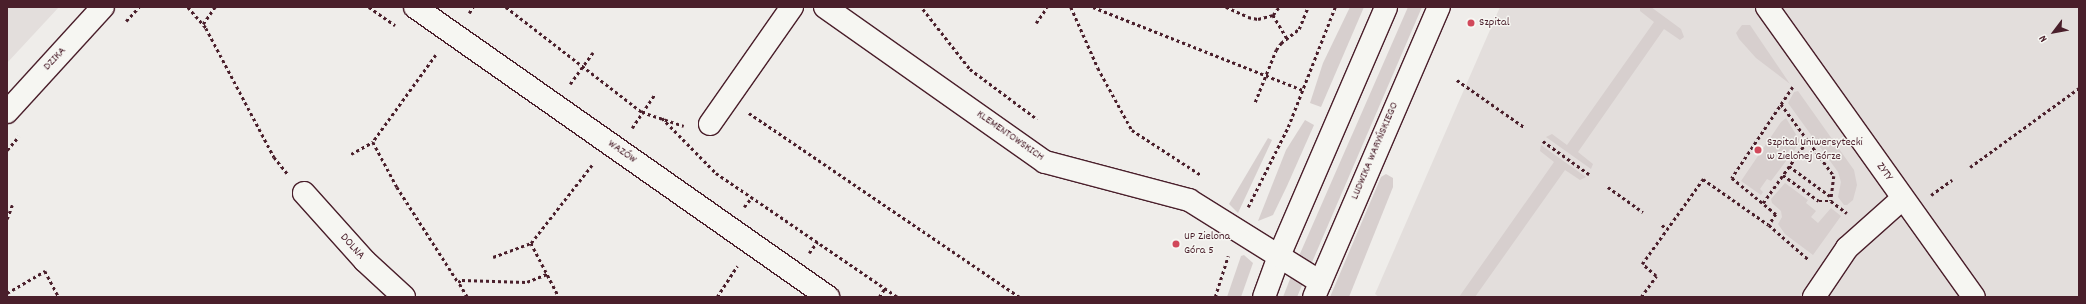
<!DOCTYPE html>
<meta charset="utf-8">
<style>
body{margin:0}
#map{position:relative;width:2086px;height:304px;overflow:hidden;background:#efedea;font-family:Dekko,sans-serif}
div>[style]{position:absolute}
.built>*{inset:0;background:#e3dedc}
.green>*{inset:0;background:#d7cfce}
.path>*{height:2.5px;margin-top:-1.25px;transform-origin:0;background:repeating-linear-gradient(90deg,#4a1f2b 0 3px,transparent 0 6px)}
.roads{filter:drop-shadow(1px 0 #4a1f2b) drop-shadow(-1px 0 #4a1f2b) drop-shadow(0 1px #4a1f2b) drop-shadow(0 -1px #4a1f2b)}
.minor>*{height:22px;margin:-11px;padding:0 11px;transform-origin:11px;border-radius:11px;background:#f6f6f2}
.dots>*{width:11px;height:11px;translate:-50% -50%;box-sizing:border-box;border:2px solid #f6f6f2;border-radius:50%}
span{translate:-50% -50%;white-space:nowrap;text-align:center;line-height:1.15;-webkit-text-stroke:3px #f6f6f2;paint-order:stroke}
.poi-label{font-size:12px;color:#4a1f2b}
.left{translate:0 -50%;text-align:left}
.street-label{font-size:12px;color:#4a1f2b}
.frame{position:absolute;inset:0;border:8px solid #4a1f2b;pointer-events:none}
.north{position:absolute;left:2034px;top:12px;width:40px;height:40px;-webkit-text-stroke:3px #f6f6f2;paint-order:stroke;rotate:238deg;font-size:11px;font-weight:700;line-height:16px;text-align:center;color:#4a1f2b}
.north::after{content:'';display:block;margin:auto;width:14px;height:18px;background:#4a1f2b;clip-path:polygon(50% 0,100% 100%,50% 72%,0 100%)}
</style>
<div id="map">
<div class="built">
<i style="clip-path:polygon(7px 7px,59px 7px,7px 63px)"></i>
<i style="clip-path:polygon(1500px 7px,2079px 7px,2079px 297px,1379px 297px,1375px 294px)"></i>
</div>
<div class="green">
<i style="clip-path:polygon(1350px 7px,1364px 7px,1321px 107px,1310px 103px,1323px 63px)"></i>
<i style="clip-path:polygon(1408px 7px,1422px 7px,1297px 297px,1283px 297px,1299px 256px)"></i>
<i style="clip-path:polygon(1640px 7px,1651px 7px,1681px 29px,1684px 37px,1680px 40px,1664px 29px,1578px 152px,1593px 164px,1591px 169px,1546px 137px,1552px 134px,1567px 145px,1654px 22px,1640px 11px)"></i>
<i style="clip-path:polygon(1742px 25px,1750px 25px,1790px 84px,1756px 58px,1739px 39px,1736px 33px)"></i>
<i style="clip-path:polygon(1798px 91px,1854px 170px,1857px 185px,1853px 200px,1847px 205px,1844px 205px,1838px 197px,1841px 182px,1838px 172px,1788px 103px,1794px 92px)"></i>
<i style="clip-path:polygon(1786px 118px,1800px 141px,1794px 151px,1790px 149px,1783px 158px,1786px 161px,1771px 181px,1767px 179px,1760px 189px,1763px 192px,1761px 195px,1741px 181px,1781px 122px)"></i>
<i style="clip-path:polygon(1305px 120px,1314px 125px,1287px 186px,1273px 215px,1258px 221px,1286px 150px)"></i>
<i style="clip-path:polygon(1268px 138px,1272px 140px,1238px 213px,1229px 204px)"></i>
<i style="clip-path:polygon(1541px 145px,1586px 177px,1580px 180px,1565px 170px,1475px 297px,1459px 297px,1554px 162px,1540px 151px)"></i>
<i style="clip-path:polygon(1386px 174px,1393px 178px,1393px 187px,1349px 297px,1330px 297px,1381px 177px)"></i>
<i style="clip-path:polygon(1785px 183px,1808px 200px,1806px 203px,1816px 211px,1811px 217px,1818px 223px,1831px 208px,1841px 216px,1813px 255px,1785px 234px,1778px 224px,1782px 217px,1781px 211px,1772px 203px,1771px 199px)"></i>
<i style="clip-path:polygon(1244px 255px,1253px 263px,1241px 297px,1227px 297px,1241px 256px)"></i>
</div>
<div class="path">
<i style="left:188px;top:7px;width:28px;rotate:49deg"></i>
<i style="left:206px;top:28px;width:146px;rotate:62.2deg"></i>
<i style="left:274px;top:157px;width:22px;rotate:51deg"></i>
<i style="left:369px;top:7px;width:32px;rotate:35deg"></i>
<i style="left:506px;top:7px;width:172px;rotate:37.7deg"></i>
<i style="left:642px;top:112px;width:44px;rotate:18.4deg"></i>
<i style="left:1071px;top:7px;width:67px;rotate:66.1deg"></i>
<i style="left:1098px;top:68px;width:71px;rotate:61.3deg"></i>
<i style="left:1132px;top:130px;width:82px;rotate:33.1deg"></i>
<i style="left:1093px;top:7px;width:226px;rotate:21.6deg"></i>
<i style="left:1226px;top:7px;width:24px;rotate:24deg"></i>
<i style="left:1248px;top:17px;width:10px;rotate:11deg"></i>
<i style="left:1258px;top:19px;width:16px;rotate:-15deg"></i>
<i style="left:1273px;top:15px;width:10px;rotate:-53deg"></i>
<i style="left:1851px;top:7px;width:3px"></i>
<i style="left:923px;top:9px;width:76px;rotate:51.9deg"></i>
<i style="left:970px;top:69px;width:84px;rotate:36.7deg"></i>
<i style="left:469px;top:13px;width:7px;rotate:-56deg"></i>
<i style="left:1273px;top:15px;width:27px;rotate:59deg"></i>
<i style="left:126px;top:21px;width:19px;rotate:-47deg"></i>
<i style="left:1036px;top:23px;width:19px;rotate:-55deg"></i>
<i style="left:203px;top:24px;width:21px;rotate:-55deg"></i>
<i style="left:436px;top:55px;width:107px;rotate:125.9deg"></i>
<i style="left:373px;top:142px;width:51px;rotate:61.9deg"></i>
<i style="left:397px;top:187px;width:113px;rotate:57.3deg"></i>
<i style="left:1457px;top:80px;width:82px;rotate:35deg"></i>
<i style="left:570px;top:84px;width:39px;rotate:-54deg"></i>
<i style="left:1793px;top:87px;width:110px;rotate:123.8deg"></i>
<i style="left:1732px;top:178px;width:57px;rotate:39.3deg"></i>
<i style="left:1776px;top:214px;width:13px;rotate:122deg"></i>
<i style="left:1769px;top:225px;width:52px;rotate:41.1deg"></i>
<i style="left:1255px;top:102px;width:56px;rotate:-68deg"></i>
<i style="left:1276px;top:50px;width:9px;rotate:-54deg"></i>
<i style="left:1281px;top:43px;width:23px;rotate:-38deg"></i>
<i style="left:1299px;top:29px;width:24px;rotate:-68deg"></i>
<i style="left:1781px;top:104px;width:89px;rotate:53.6deg"></i>
<i style="left:1834px;top:176px;width:25px;rotate:97deg"></i>
<i style="left:1831px;top:201px;width:20px;rotate:37deg"></i>
<i style="left:749px;top:113px;width:328px;rotate:34.2deg"></i>
<i style="left:662px;top:118px;width:77px;rotate:45.5deg"></i>
<i style="left:716px;top:173px;width:220px;rotate:34.3deg"></i>
<i style="left:632px;top:128px;width:40px;rotate:-56deg"></i>
<i style="left:1543px;top:141px;width:57px;rotate:35.7deg"></i>
<i style="left:7px;top:150px;width:18px;rotate:-49deg"></i>
<i style="left:351px;top:154px;width:25px;rotate:-29deg"></i>
<i style="left:1789px;top:166px;width:51px;rotate:36.2deg"></i>
<i style="left:1970px;top:167px;width:135px;rotate:-35.9deg"></i>
<i style="left:1783px;top:175px;width:44px;rotate:35.8deg"></i>
<i style="left:1819px;top:201px;width:12px"></i>
<i style="left:1608px;top:187px;width:43px;rotate:35.5deg"></i>
<i style="left:1931px;top:195px;width:26px;rotate:-36deg"></i>
<i style="left:1763px;top:203px;width:77px;rotate:-54.5deg"></i>
<i style="left:744px;top:207px;width:13px;rotate:-51deg"></i>
<i style="left:1248px;top:207px;width:89px;rotate:-63.4deg"></i>
<i style="left:1288px;top:127px;width:129px;rotate:-68.6deg"></i>
<i style="left:7px;top:219px;width:15px;rotate:-70deg"></i>
<i style="left:1662px;top:225px;width:6px;rotate:39deg"></i>
<i style="left:531px;top:243px;width:99px;rotate:-52deg"></i>
<i style="left:809px;top:253px;width:14px;rotate:-54deg"></i>
<i style="left:493px;top:257px;width:40px;rotate:-20.2deg"></i>
<i style="left:531px;top:243px;width:61px;rotate:62.6deg"></i>
<i style="left:7px;top:293px;width:44px;rotate:-30.1deg"></i>
<i style="left:45px;top:271px;width:30px;rotate:62deg"></i>
<i style="left:467px;top:297px;width:17px;rotate:-121deg"></i>
<i style="left:458px;top:282px;width:4px;rotate:-27deg"></i>
<i style="left:462px;top:280px;width:65px;rotate:1.8deg"></i>
<i style="left:527px;top:282px;width:22px;rotate:-22deg"></i>
<i style="left:717px;top:297px;width:37px;rotate:-57deg"></i>
<i style="left:879px;top:297px;width:11px;rotate:-56deg"></i>
<i style="left:1215px;top:297px;width:43px;rotate:-72.4deg"></i>
<i style="left:1641px;top:297px;width:26px;rotate:-54deg"></i>
<i style="left:1656px;top:276px;width:18px;rotate:-139deg"></i>
<i style="left:1642px;top:264px;width:105px;rotate:-54.3deg"></i>
<i style="left:1703px;top:179px;width:80px;rotate:34.9deg"></i>
</div>
<div class="roads">
<div class="minor">
<i style="left:415px;top:7px;width:505px;rotate:35.08deg"></i>
<i style="left:825px;top:7px;width:269px;rotate:35.2deg"></i>
<i style="left:1045px;top:162px;width:149px;rotate:14.8deg"></i>
<i style="left:1189px;top:200px;width:155px;rotate:32deg"></i>
<i style="left:1767px;top:7px;width:356px;rotate:54.5deg"></i>
<i style="left:7px;top:112px;width:142px;rotate:-47.6deg"></i>
<i style="left:710px;top:124px;width:143px;rotate:-55deg"></i>
<i style="left:304px;top:193px;width:91px;rotate:48.1deg"></i>
<i style="left:365px;top:261px;width:53px;rotate:42.7deg"></i>
<i style="left:1264px;top:297px;width:44px;rotate:-69.9deg"></i>
<i style="left:1279px;top:256px;width:271px;rotate:-66.7deg"></i>
<i style="left:1314px;top:297px;width:316px;rotate:-66.7deg"></i>
<i style="left:1814px;top:297px;width:59px;rotate:-56deg"></i>
<i style="left:1847px;top:248px;width:74px;rotate:-41.7deg"></i>
</div>
</div>
<div class="dots">
<i style="left:1471px;top:23px;background:#d1495b"></i>
<i style="left:1758px;top:150px;background:#d1495b"></i>
<i style="left:1176px;top:244px;background:#d1495b"></i>
</div>
<div class="poi-label">
<span class="left" style="left:1479px;top:23px">Szpital</span>
<span class="left" style="left:1767px;top:150px">Szpital Uniwersytecki<br>w Zielonej Górze</span>
<span class="left" style="left:1184px;top:244px">UP Zielona<br>Góra 5</span>
</div>
<div class="street-label">
<span style="left:55px;top:59px;rotate:-47deg">DZIKA</span>
<span style="left:1010px;top:136px;rotate:35deg">KLEMENTOWSKICH</span>
<span style="left:1375px;top:151px;rotate:-67deg">LUDWIKA WARYŃSKIEGO</span>
<span style="left:622px;top:152px;rotate:35deg">WAZÓW</span>
<span style="left:1884px;top:172px;rotate:55deg">ZYTY</span>
<span style="left:352px;top:247px;rotate:48deg">DOLNA</span>
</div>
<div class="frame"></div>
<div class="north">N</div>
</div>
